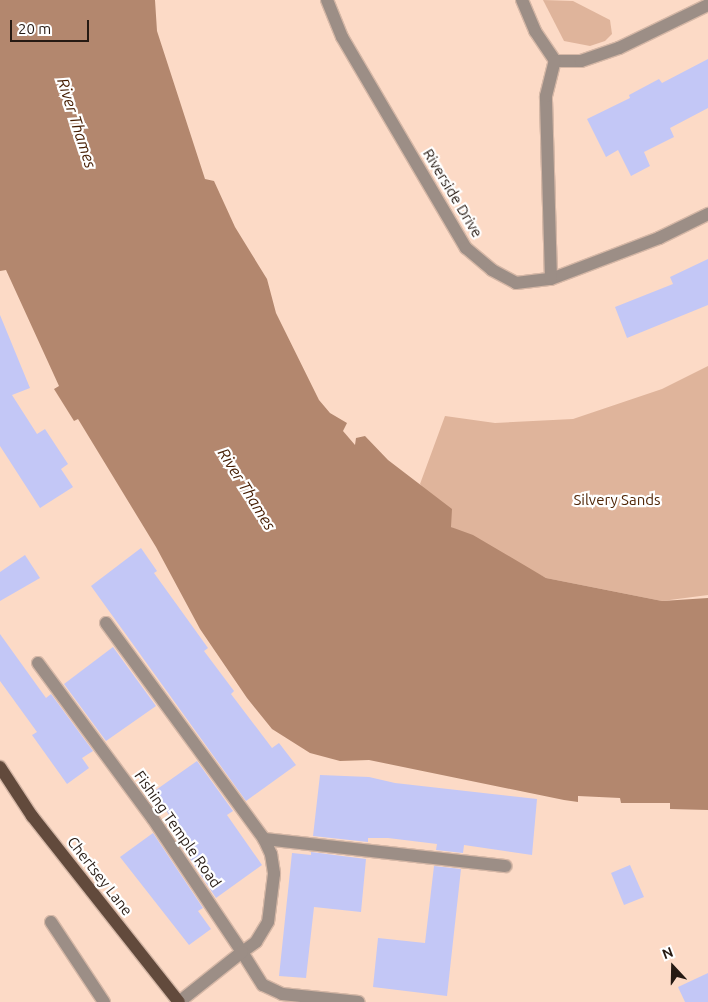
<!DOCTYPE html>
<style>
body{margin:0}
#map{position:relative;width:708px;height:1002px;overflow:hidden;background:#fcdac6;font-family:Ubuntu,sans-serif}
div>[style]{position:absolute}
.green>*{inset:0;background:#dfb49b}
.water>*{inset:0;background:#b3876e}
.building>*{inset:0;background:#c3c7f6}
.roads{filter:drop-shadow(1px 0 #d5b7a6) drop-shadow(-1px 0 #d5b7a6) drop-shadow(0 1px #d5b7a6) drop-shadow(0 -1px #d5b7a6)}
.lane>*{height:12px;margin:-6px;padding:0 6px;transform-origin:6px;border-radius:6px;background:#9c8e86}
.street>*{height:12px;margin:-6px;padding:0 6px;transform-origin:6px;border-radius:6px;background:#9c8e86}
.primary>*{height:12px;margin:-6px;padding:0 6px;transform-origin:6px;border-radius:6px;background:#624a3c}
span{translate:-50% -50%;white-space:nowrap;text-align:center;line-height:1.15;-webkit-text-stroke:4.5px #fff;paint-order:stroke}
.street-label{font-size:15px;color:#261a13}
.park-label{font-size:15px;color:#502607}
.water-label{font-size:16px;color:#451c00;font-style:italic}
.north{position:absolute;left:648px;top:942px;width:50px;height:50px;-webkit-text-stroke:4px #fff;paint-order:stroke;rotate:339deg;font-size:14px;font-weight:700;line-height:20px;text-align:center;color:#261a13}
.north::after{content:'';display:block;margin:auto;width:18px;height:22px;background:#261a13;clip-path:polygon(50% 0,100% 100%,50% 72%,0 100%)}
.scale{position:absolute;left:10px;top:20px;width:79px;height:22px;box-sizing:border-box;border:2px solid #261a13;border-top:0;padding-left:6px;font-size:15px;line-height:18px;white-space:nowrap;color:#261a13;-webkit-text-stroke:4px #fff;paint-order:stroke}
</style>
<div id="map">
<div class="green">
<i style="clip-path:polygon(543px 0,573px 1px,610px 20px,612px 34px,605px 41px,590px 46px,564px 41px)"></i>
<i style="clip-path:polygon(708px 366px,708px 595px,662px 601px,546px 578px,451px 527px,420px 484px,445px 416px,495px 423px,573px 419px,662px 389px)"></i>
</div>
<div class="water">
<i style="clip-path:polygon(0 0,155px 0,157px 31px,205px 179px,214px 181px,235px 227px,267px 279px,276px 313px,319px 400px,330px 413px,347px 423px,343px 431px,355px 445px,356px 438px,365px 436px,388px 460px,452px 509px,451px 527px,473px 535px,546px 578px,662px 601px,708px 598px,708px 810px,670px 809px,670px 803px,621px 803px,620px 798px,578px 796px,578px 802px,564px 800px,369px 760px,340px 761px,310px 753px,272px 729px,247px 698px,200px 629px,156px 547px,78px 419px,74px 421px,54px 389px,59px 386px,6px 270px,0 271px)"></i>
</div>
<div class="building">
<i style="clip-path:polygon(708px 59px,708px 108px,670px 128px,674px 137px,644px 152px,650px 166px,631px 176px,618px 150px,606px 157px,587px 119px,630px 98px,629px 95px,659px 79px,662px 83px)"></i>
<i style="clip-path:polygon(708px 259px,708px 305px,627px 338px,615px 307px,673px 284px,670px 277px)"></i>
<i style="clip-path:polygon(0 315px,30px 388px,12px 395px,37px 434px,45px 429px,68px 464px,61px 469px,73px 487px,40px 508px,0 446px)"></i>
<i style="clip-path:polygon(141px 548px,157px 571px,154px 573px,208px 648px,204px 651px,234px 691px,231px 694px,272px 748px,279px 743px,296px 765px,246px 801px,91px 586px)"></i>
<i style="clip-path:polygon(25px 555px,40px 578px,0 601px,0 572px)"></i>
<i style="clip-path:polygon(0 634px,46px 698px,51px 694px,93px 751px,82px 758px,89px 768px,67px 784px,32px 735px,37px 732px,0 681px)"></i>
<i style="clip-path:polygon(113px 647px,156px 706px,106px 741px,64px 684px)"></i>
<i style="clip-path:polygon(197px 761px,233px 811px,227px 815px,262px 865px,216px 898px,166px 823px,172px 819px,153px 792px)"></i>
<i style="clip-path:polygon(320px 775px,369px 777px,395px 783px,537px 799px,532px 855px,464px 845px,463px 853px,436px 850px,437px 844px,388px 838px,368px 838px,368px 842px,313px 836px)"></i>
<i style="clip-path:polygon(153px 833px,203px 908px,198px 911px,211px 929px,189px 945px,120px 857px)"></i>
<i style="clip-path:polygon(311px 852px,366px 859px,361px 912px,314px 907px,306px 978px,279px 976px,292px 853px,311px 855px)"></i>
<i style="clip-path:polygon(630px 865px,644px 897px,624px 905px,611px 873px)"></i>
<i style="clip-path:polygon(434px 866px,461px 869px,447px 996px,373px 987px,378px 938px,425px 943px)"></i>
<i style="clip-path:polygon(708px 973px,708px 1002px,685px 1002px,678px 987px)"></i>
</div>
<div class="roads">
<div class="lane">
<i style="left:106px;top:623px;width:268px;rotate:53.8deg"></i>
<i style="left:264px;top:839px;width:17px;rotate:65deg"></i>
<i style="left:271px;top:854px;width:20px;rotate:81deg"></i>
<i style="left:274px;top:874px;width:48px;rotate:97.1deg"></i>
<i style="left:268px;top:922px;width:23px;rotate:121deg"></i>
<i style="left:256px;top:942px;width:17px;rotate:144deg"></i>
<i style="left:242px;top:952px;width:39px;rotate:58deg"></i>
<i style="left:263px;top:985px;width:21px;rotate:25deg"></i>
<i style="left:282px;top:994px;width:77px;rotate:5.9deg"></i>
<i style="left:38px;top:663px;width:194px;rotate:53.6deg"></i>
<i style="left:153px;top:819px;width:160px;rotate:56.2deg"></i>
<i style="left:242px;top:952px;width:80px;rotate:141.6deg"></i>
<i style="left:264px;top:839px;width:243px;rotate:6.4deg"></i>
<i style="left:51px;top:922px;width:96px;rotate:56.5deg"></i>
</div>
<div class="street">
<i style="left:327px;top:0;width:40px;rotate:68deg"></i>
<i style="left:342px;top:37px;width:245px;rotate:59.6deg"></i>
<i style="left:466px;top:248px;width:34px;rotate:40deg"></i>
<i style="left:492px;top:270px;width:27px;rotate:28deg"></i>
<i style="left:516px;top:283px;width:35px;rotate:-7deg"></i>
<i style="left:551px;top:279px;width:116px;rotate:-20.8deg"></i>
<i style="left:659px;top:238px;width:55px;rotate:-26.1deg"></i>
<i style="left:522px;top:0;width:34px;rotate:67deg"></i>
<i style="left:535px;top:31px;width:36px;rotate:56deg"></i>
<i style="left:555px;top:61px;width:26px"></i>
<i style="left:581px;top:61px;width:40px;rotate:-18.9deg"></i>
<i style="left:619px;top:48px;width:99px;rotate:-25.8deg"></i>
<i style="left:551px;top:279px;width:183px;rotate:-91.6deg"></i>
<i style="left:546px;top:96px;width:36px;rotate:-76deg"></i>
</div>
<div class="primary">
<i style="left:0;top:767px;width:59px;rotate:56.9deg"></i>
<i style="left:32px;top:816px;width:237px;rotate:51.7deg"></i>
</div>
</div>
<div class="street-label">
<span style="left:453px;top:193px;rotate:59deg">Riverside Drive</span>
<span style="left:178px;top:829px;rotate:55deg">Fishing Temple Road</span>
<span style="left:100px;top:876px;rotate:52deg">Chertsey Lane</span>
</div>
<div class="park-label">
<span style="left:617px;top:500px">Silvery Sands</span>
</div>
<div class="water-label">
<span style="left:77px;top:123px;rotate:72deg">River Thames</span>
<span style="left:247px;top:489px;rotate:58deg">River Thames</span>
</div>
<div class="north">N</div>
<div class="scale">20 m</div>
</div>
